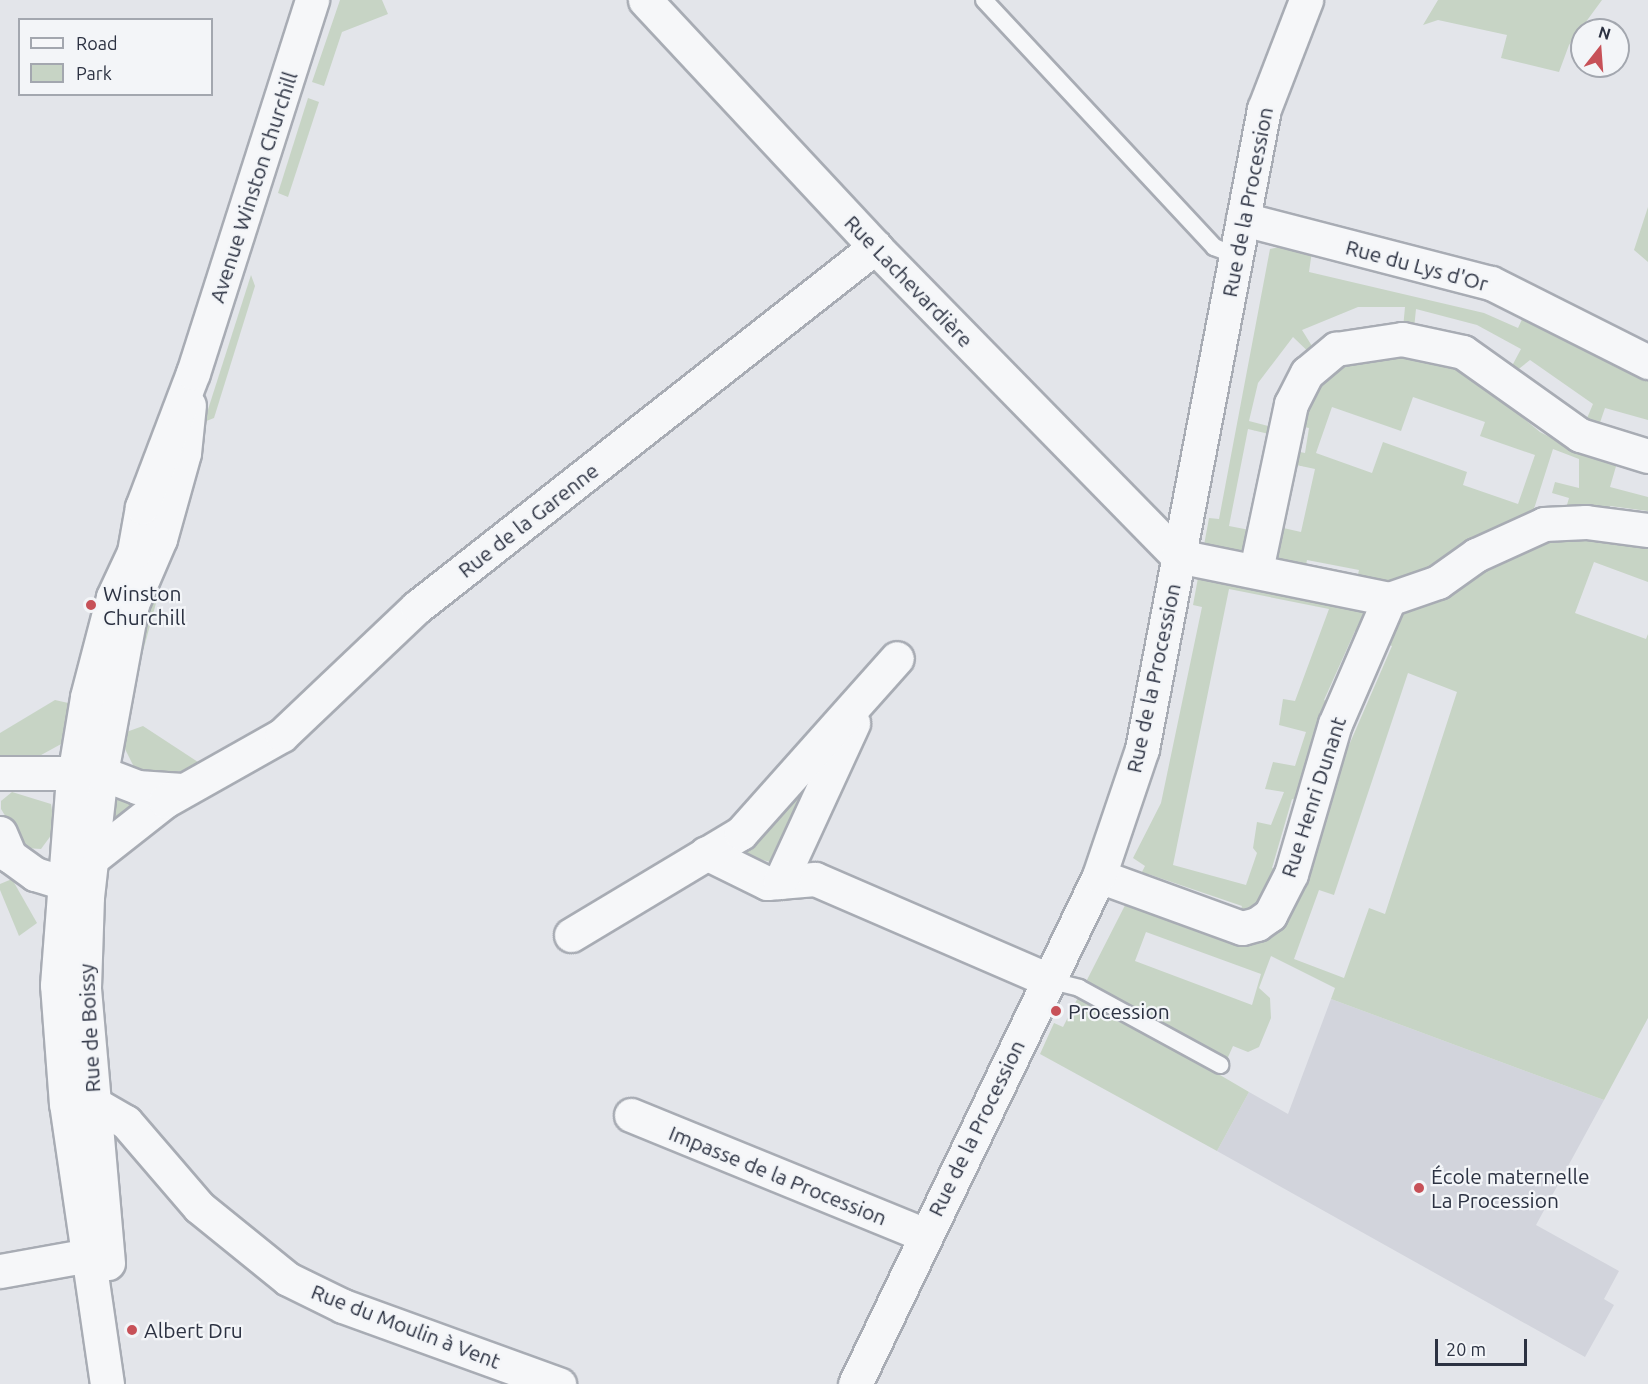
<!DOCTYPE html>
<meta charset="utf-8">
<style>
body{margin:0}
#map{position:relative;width:1648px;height:1384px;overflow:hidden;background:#e3e5ea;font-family:Ubuntu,sans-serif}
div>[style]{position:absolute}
.built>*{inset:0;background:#d2d4dc}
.green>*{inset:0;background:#c7d4c5}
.roads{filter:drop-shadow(2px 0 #a8acb4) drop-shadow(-2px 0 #a8acb4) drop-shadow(0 2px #a8acb4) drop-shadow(0 -2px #a8acb4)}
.service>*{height:16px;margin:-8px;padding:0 8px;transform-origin:8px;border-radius:8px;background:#f6f7f9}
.minor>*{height:33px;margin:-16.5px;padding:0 16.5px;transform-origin:16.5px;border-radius:16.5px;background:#f6f7f9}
.tertiary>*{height:33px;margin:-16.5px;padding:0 16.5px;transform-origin:16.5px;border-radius:16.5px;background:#f6f7f9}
.dots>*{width:16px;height:16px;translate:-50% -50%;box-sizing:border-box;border:3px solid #f3f5f8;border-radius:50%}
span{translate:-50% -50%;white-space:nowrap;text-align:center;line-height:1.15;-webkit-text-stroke:4.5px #f3f5f8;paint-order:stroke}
.street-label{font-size:21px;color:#2c3242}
.poi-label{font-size:21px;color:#2c3242}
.left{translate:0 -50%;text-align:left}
.legend{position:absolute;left:18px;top:18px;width:195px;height:78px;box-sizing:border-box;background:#f3f5f8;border:2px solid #a3a7af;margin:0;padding:8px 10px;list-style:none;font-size:18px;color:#2c3242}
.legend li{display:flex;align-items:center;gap:12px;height:30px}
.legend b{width:30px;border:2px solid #a3a7af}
.north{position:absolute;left:1570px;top:18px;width:60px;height:60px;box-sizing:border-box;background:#f3f5f8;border:2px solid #a3a7af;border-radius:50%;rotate:17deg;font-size:16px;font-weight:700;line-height:24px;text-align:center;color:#2c3242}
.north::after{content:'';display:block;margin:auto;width:21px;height:27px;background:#c75158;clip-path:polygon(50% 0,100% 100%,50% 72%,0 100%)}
.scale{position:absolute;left:1435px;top:1339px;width:92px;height:27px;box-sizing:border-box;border:3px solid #2c3242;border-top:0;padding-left:8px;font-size:18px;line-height:21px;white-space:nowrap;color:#2c3242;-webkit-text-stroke:4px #f3f5f8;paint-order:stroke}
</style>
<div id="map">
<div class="built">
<i style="clip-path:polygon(1331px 999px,1604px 1100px,1536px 1225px,1619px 1271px,1604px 1299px,1614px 1305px,1585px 1357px,1217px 1151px,1249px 1092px,1288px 1114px)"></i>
</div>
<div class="green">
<i style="clip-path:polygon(340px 0,382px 0,388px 14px,342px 32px,324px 86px,312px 82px)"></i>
<i style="clip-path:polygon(1438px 0,1602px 0,1569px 45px,1559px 72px,1501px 58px,1507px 35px,1438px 20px,1423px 25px)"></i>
<i style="clip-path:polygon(308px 98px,319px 102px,288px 197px,278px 193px)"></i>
<i style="clip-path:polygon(1648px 207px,1648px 262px,1634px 250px)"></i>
<i style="clip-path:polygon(evenodd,1284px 246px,1312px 251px,1309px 272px,1484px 313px,1518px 328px,1524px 315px,1648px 349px,1648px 420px,1605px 408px,1594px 440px,1621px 449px,1610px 487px,1648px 497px,1648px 511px,1610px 506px,1609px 525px,1648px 530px,1648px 582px,1594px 562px,1575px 613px,1646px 639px,1648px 634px,1648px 1018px,1604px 1100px,1331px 999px,1335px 988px,1271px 956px,1259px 988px,1270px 998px,1271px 1018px,1259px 1047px,1248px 1052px,1233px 1046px,1220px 1075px,1249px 1092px,1217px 1151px,1040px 1054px,1054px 1023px,1063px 1027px,1145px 866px,1133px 858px,1161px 803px,1202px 607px,1193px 605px,1209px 518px,1219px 519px,1270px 249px,1284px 246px,1358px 307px,1405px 307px,1402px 339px,1337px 371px,1320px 359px,1302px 330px,1358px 307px,1284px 246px,1416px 309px,1477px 325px,1521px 349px,1505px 379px,1413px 339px,1416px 309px,1284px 246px,1293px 337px,1318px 361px,1285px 423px,1309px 428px,1305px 453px,1280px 448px,1265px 533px,1229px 526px,1248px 429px,1282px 437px,1283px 430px,1249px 421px,1258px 383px,1293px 337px,1284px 246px,1530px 360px,1593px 404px,1580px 435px,1590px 440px,1585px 455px,1540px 432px,1500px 399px,1505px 380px,1530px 360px,1284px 246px,1413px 397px,1485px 422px,1480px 436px,1535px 455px,1518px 504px,1463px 485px,1467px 472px,1383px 442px,1372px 473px,1316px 453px,1332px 407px,1401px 431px,1413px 397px,1284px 246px,1553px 449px,1579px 459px,1579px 488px,1555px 482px,1552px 493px,1569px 498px,1564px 515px,1533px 512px,1553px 449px,1284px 246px,1278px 461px,1315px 469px,1301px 532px,1266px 524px,1278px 461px,1284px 246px,1307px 560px,1359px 570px,1354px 592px,1303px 580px,1307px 560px,1284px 246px,1229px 589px,1329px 609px,1295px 701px,1283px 699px,1279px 725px,1306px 732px,1295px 766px,1273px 762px,1265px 789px,1284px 792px,1271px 825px,1257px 822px,1253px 848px,1257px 853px,1246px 885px,1173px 865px,1229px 589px,1284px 246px,1355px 631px,1392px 646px,1340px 766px,1323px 760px,1343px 708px,1324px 700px,1355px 631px,1284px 246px,1408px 673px,1457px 692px,1385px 914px,1369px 908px,1344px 978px,1294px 959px,1319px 890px,1334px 895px,1408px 673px,1284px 246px,1332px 789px,1323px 833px,1291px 911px,1275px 903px,1291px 874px,1272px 868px,1292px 799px,1311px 803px,1332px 789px,1284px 246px,1148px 874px,1242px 906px,1235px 925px,1140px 892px,1148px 874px,1284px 246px,1146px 932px,1261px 974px,1252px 1005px,1135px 961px,1146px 932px)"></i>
<i style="clip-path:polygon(251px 275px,255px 286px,214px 418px,204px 422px)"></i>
<i style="clip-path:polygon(154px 578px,162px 581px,126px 714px,138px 635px)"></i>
<i style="clip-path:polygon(55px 700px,77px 705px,63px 743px,32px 760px,0 757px,0 733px)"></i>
<i style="clip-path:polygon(143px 726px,198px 762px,198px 768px,153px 776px,134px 767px,118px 735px)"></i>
<i style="clip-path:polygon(804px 784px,809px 786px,774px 863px,744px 855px)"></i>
<i style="clip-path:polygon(12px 792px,51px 804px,55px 830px,41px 849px,25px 848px,1px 809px,1px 801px)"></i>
<i style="clip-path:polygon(114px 794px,150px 799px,119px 824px,111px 819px)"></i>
<i style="clip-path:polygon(12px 879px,37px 923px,19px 936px,0 890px,0 884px)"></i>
</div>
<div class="roads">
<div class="service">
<i style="left:984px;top:0;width:338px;rotate:47deg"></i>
<i style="left:1214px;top:247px;width:22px;rotate:21deg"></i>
<i style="left:1048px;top:980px;width:32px;rotate:14deg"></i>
<i style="left:1079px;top:988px;width:161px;rotate:28.6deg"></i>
</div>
<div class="minor">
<i style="left:645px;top:0;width:338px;rotate:47deg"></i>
<i style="left:875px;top:247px;width:433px;rotate:45.6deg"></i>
<i style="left:1178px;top:556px;width:215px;rotate:11.5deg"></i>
<i style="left:1243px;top:219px;width:256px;rotate:14.5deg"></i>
<i style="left:1491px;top:283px;width:176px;rotate:26.7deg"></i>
<i style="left:1256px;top:570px;width:170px;rotate:-78.1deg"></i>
<i style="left:1291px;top:404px;width:35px;rotate:-63deg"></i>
<i style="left:1307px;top:373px;width:38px;rotate:-40deg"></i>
<i style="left:1336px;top:349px;width:67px;rotate:-8.6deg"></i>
<i style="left:1402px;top:339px;width:62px;rotate:12deg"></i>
<i style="left:1463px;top:352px;width:143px;rotate:35.4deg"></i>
<i style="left:1580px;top:435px;width:71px;rotate:17.2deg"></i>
<i style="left:0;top:773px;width:101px"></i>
<i style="left:101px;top:773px;width:39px;rotate:21deg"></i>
<i style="left:137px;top:787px;width:45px;rotate:3.8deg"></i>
<i style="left:0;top:833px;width:25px;rotate:67deg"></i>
<i style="left:10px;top:856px;width:31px;rotate:36deg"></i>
<i style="left:35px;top:874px;width:28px;rotate:17deg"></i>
<i style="left:62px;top:882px;width:131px;rotate:-38.2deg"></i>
<i style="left:165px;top:801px;width:134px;rotate:-29.4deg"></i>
<i style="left:282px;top:735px;width:186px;rotate:-43.5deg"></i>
<i style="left:417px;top:607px;width:583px;rotate:-38.17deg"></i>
<i style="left:706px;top:853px;width:68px;rotate:26.2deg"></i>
<i style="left:767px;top:883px;width:48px;rotate:-4.8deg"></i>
<i style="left:815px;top:879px;width:254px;rotate:23.4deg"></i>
<i style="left:1099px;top:876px;width:152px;rotate:20deg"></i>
<i style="left:1242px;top:928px;width:16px;rotate:-15deg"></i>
<i style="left:1257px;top:924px;width:16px;rotate:-35deg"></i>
<i style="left:1270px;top:915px;width:46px;rotate:-62.9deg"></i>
<i style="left:1291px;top:874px;width:156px;rotate:-73.7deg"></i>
<i style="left:1335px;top:724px;width:136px;rotate:-66.6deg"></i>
<i style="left:1389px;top:599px;width:52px;rotate:-19.1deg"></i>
<i style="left:1438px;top:582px;width:47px;rotate:-35.4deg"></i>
<i style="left:1476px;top:555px;width:75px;rotate:-24.5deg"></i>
<i style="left:1544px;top:524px;width:42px;rotate:-2.7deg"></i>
<i style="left:1586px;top:522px;width:63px;rotate:7.4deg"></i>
<i style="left:780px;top:882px;width:175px;rotate:-65.3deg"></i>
<i style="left:571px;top:935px;width:198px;rotate:-31deg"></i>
<i style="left:741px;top:833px;width:234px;rotate:-48.3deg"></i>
<i style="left:69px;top:1104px;width:24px;rotate:-2deg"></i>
<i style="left:93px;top:1103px;width:38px;rotate:30deg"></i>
<i style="left:126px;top:1122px;width:112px;rotate:49.3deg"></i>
<i style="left:199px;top:1207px;width:114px;rotate:39deg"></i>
<i style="left:288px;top:1279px;width:61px;rotate:26.1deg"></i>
<i style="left:343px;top:1306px;width:230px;rotate:19.9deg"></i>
<i style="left:631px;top:1115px;width:318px;rotate:22.2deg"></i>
<i style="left:0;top:1271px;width:108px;rotate:-10.2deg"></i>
<i style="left:855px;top:1384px;width:564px;rotate:-64.34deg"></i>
<i style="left:1099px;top:876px;width:134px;rotate:-71.3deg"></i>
<i style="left:1142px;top:749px;width:652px;rotate:-79.21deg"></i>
<i style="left:1264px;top:109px;width:117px;rotate:-68.9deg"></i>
</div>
<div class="tertiary">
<i style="left:108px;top:1263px;width:277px;rotate:-95deg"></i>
<i style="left:84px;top:987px;width:90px;rotate:-88.1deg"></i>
<i style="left:87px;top:897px;width:125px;rotate:-83.6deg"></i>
<i style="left:101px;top:773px;width:172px;rotate:-79.6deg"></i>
<i style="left:132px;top:604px;width:71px;rotate:-66.7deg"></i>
<i style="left:160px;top:539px;width:89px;rotate:-74.4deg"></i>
<i style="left:184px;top:453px;width:48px;rotate:-84.1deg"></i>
<i style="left:107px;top:1384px;width:283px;rotate:-98.3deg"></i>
<i style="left:66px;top:1104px;width:119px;rotate:-94.3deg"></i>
<i style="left:57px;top:985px;width:198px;rotate:-85.6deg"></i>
<i style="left:72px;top:788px;width:92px;rotate:-80.6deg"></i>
<i style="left:87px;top:697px;width:103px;rotate:-75.4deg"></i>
<i style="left:113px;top:597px;width:50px;rotate:-65deg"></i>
<i style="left:134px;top:552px;width:46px;rotate:-79.9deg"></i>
<i style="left:142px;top:507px;width:143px;rotate:-69.2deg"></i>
<i style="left:193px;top:373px;width:392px;rotate:-72.3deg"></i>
</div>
</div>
<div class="dots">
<i style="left:91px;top:605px;background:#c75158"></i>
<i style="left:1056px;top:1011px;background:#c75158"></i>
<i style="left:1419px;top:1188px;background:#c75158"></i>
<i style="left:132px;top:1330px;background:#c75158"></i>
</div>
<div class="street-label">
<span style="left:253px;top:187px;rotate:-72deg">Avenue Winston Churchill</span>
<span style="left:1247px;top:202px;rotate:-79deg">Rue de la Procession</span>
<span style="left:1417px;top:265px;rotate:15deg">Rue du Lys d'Or</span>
<span style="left:909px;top:281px;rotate:46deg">Rue Lachevardière</span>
<span style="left:528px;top:520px;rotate:-38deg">Rue de la Garenne</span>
<span style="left:1153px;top:678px;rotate:-78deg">Rue de la Procession</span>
<span style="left:1313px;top:797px;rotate:-72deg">Rue Henri Dunant</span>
<span style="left:89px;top:1028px;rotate:-93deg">Rue de Boissy</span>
<span style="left:976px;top:1128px;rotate:-64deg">Rue de la Procession</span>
<span style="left:778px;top:1175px;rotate:22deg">Impasse de la Procession</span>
<span style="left:406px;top:1326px;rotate:21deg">Rue du Moulin à Vent</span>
</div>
<div class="poi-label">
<span class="left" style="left:103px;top:605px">Winston<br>Churchill</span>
<span class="left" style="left:1068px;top:1011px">Procession</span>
<span class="left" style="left:1431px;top:1188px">École maternelle<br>La Procession</span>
<span class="left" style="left:144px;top:1330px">Albert Dru</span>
</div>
<ul class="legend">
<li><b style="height:8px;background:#f6f7f9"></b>Road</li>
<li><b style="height:16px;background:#c7d4c5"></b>Park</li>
</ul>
<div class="north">N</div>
<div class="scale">20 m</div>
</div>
